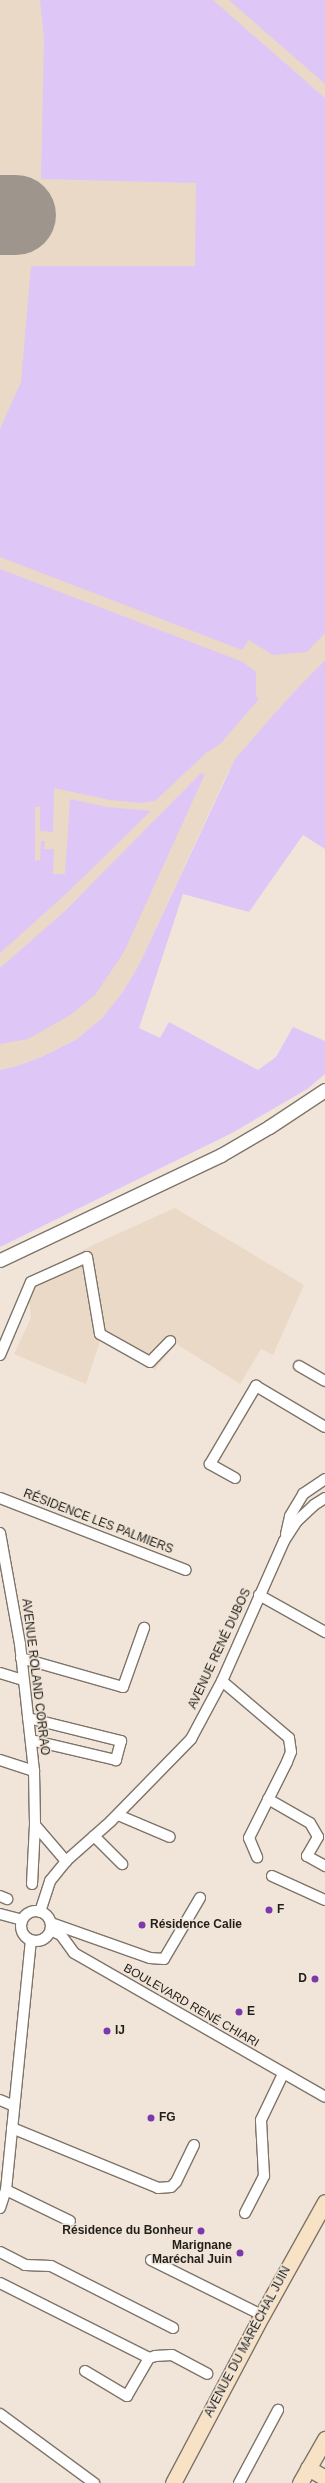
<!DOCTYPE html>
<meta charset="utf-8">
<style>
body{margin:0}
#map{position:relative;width:325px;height:2483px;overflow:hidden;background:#f0e5d8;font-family:Helvetica,sans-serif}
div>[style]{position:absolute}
.built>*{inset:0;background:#ead9c6}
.green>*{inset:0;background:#dec6f7}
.runway>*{height:80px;margin:-40px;padding:0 40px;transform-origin:40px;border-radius:40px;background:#9e968c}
.roads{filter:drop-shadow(1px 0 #7e7469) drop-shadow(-1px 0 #7e7469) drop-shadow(0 1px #7e7469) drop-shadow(0 -1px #7e7469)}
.minor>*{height:10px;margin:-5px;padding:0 5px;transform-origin:5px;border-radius:5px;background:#fff}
.minor>.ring{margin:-5px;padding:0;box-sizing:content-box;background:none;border:10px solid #fff;border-radius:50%}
.tertiary>*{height:13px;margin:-6.5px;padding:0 6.5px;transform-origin:6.5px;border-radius:6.5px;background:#fff}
.secondary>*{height:15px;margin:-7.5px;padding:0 7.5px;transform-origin:7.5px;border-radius:7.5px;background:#f8e2c6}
.dots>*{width:11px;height:11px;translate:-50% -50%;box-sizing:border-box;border:2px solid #f0e5d8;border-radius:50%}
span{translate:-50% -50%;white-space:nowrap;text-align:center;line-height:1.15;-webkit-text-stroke:3px #f0e5d8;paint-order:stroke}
.street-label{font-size:12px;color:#221e19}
.poi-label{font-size:12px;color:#221e19;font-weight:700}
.left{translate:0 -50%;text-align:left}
.right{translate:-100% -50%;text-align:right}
</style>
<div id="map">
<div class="built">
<i style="clip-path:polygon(0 0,325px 0,325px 660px,291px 695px,228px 772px,139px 965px,122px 993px,102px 1018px,77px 1039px,41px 1057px,17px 1066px,0 1070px)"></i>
<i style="clip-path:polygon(175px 1208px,304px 1285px,273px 1355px,261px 1349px,240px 1384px,175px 1343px,155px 1370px,101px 1338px,86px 1384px,14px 1354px,31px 1318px,27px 1281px,93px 1245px)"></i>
</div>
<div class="green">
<i style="clip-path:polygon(40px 0,213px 0,325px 98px,325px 633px,307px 652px,273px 655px,249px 640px,242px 650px,0 557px,0 429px,21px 382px,31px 266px,195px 266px,196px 183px,41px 179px,44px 38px)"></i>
<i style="clip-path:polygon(229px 0,325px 0,325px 84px)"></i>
<i style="clip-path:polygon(0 569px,243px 662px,256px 672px,256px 696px,259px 699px,220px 744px,206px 753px,155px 801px,140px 803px,110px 800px,54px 788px,53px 832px,40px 831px,40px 807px,35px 807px,35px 861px,40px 860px,41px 841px,45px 841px,44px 849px,54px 849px,53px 874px,65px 874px,70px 799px,107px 807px,151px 811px,67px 893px,0 953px)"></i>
<i style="clip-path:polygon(325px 660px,325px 849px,303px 835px,249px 912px,183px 894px,139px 1028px,160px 1038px,169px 1022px,258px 1070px,276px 1057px,293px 1027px,325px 1041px,325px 1074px,307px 1089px,232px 1133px,0 1247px,0 1070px,17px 1066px,41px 1057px,77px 1039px,102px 1018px,122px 993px,139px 965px,235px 759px,291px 695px)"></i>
<i style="clip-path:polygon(201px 773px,205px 774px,124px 952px,95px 995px,72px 1014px,28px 1039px,0 1044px,0 968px,64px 912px)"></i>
</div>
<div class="runway">
<i style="left:0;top:215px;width:16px"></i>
</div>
<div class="roads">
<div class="minor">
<i style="left:0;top:1355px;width:79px;rotate:-67deg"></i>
<i style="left:31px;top:1282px;width:61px;rotate:-24.1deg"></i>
<i style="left:87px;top:1257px;width:78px;rotate:80.4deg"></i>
<i style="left:100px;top:1334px;width:57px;rotate:29.2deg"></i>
<i style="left:150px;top:1362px;width:29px;rotate:-46deg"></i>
<i style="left:299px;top:1366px;width:30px;rotate:30deg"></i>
<i style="left:235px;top:1478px;width:29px;rotate:-151deg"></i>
<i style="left:210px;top:1464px;width:91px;rotate:-59.5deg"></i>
<i style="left:256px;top:1386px;width:80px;rotate:30.7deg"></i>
<i style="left:0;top:1498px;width:199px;rotate:21.2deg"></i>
<i style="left:0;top:1533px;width:113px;rotate:79.8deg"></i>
<i style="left:20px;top:1644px;width:128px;rotate:83.7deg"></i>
<i style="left:34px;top:1771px;width:54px;rotate:88.9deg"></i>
<i style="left:35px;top:1825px;width:48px;rotate:49.3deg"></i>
<i style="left:286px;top:1534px;width:18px;rotate:-77deg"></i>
<i style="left:290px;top:1516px;width:26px;rotate:-59deg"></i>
<i style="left:303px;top:1494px;width:27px;rotate:-34deg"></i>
<i style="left:259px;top:1595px;width:76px;rotate:29.3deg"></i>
<i style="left:21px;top:1658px;width:106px;rotate:15.9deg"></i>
<i style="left:123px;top:1687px;width:63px;rotate:-70.4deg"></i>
<i style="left:0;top:1673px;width:24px;rotate:17deg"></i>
<i style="left:222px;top:1681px;width:88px;rotate:40.4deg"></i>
<i style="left:289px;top:1738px;width:14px;rotate:82deg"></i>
<i style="left:291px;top:1752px;width:11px;rotate:112deg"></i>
<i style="left:287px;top:1762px;width:85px;rotate:116.6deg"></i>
<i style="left:249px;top:1838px;width:21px;rotate:67deg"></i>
<i style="left:28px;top:1718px;width:96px;rotate:13.9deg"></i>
<i style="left:121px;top:1741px;width:20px;rotate:105deg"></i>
<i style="left:116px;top:1760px;width:87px;rotate:-166.8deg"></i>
<i style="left:0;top:1760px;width:36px;rotate:18deg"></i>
<i style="left:268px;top:1799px;width:48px;rotate:29.7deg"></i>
<i style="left:310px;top:1823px;width:16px;rotate:60deg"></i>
<i style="left:318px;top:1837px;width:22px;rotate:120deg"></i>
<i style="left:307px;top:1856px;width:21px;rotate:29deg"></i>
<i style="left:118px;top:1815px;width:56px;rotate:22.9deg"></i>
<i style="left:94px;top:1836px;width:40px;rotate:45deg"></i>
<i style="left:272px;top:1876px;width:58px;rotate:24.4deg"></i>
<i style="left:32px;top:1884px;width:59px;rotate:-87.1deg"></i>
<i style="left:0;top:1896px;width:8px;rotate:23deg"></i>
<i class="ring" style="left:21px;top:1911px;width:20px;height:20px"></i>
<i style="left:40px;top:1912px;width:33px;rotate:-72deg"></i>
<i style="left:50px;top:1881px;width:26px;rotate:-51deg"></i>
<i style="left:66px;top:1861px;width:60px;rotate:-41.6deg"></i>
<i style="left:111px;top:1821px;width:115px;rotate:-45.7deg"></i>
<i style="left:191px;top:1739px;width:66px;rotate:-61.9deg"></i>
<i style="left:222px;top:1681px;width:153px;rotate:-66.1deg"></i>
<i style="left:284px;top:1541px;width:24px;rotate:-57deg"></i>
<i style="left:297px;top:1521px;width:23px;rotate:-43deg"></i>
<i style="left:314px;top:1505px;width:13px;rotate:-32deg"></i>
<i style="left:0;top:1914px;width:23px;rotate:15deg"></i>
<i style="left:51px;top:1923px;width:105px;rotate:19.5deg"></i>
<i style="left:150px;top:1958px;width:14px;rotate:4deg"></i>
<i style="left:164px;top:1959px;width:71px;rotate:-59.5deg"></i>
<i style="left:51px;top:1930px;width:11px;rotate:27deg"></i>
<i style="left:61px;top:1935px;width:22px;rotate:54deg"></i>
<i style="left:74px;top:1953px;width:289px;rotate:29.8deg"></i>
<i style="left:0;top:2100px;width:15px;rotate:23deg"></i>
<i style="left:12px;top:2128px;width:158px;rotate:22.3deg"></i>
<i style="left:158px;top:2188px;width:13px;rotate:-4deg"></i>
<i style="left:171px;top:2187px;width:7px;rotate:-45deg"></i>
<i style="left:176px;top:2182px;width:41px;rotate:-64.1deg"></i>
<i style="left:6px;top:2190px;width:71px;rotate:25.8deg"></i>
<i style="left:0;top:2208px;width:19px;rotate:-72deg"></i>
<i style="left:6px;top:2190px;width:250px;rotate:-84.3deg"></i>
<i style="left:245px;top:2213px;width:42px;rotate:-62.8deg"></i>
<i style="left:264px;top:2176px;width:56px;rotate:-93.1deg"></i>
<i style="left:261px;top:2120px;width:51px;rotate:-64.4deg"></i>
<i style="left:0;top:2252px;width:28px;rotate:27deg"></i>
<i style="left:25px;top:2265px;width:26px;rotate:2deg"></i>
<i style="left:51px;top:2266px;width:137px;rotate:26.9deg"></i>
<i style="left:151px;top:2260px;width:124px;rotate:26.4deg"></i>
<i style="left:0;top:2283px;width:167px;rotate:26.7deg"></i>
<i style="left:85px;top:2371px;width:49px;rotate:30.8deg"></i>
<i style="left:127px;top:2396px;width:44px;rotate:-59.9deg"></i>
<i style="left:149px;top:2358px;width:6px;rotate:-18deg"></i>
<i style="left:155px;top:2356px;width:17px;rotate:-3deg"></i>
<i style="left:172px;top:2355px;width:40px;rotate:28deg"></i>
<i style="left:0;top:2414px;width:117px;rotate:36.3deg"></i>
<i style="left:239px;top:2483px;width:83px;rotate:-61.9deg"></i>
</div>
<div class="tertiary">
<i style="left:0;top:1260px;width:245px;rotate:-25.4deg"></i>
<i style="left:221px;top:1155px;width:56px;rotate:-30.3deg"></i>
<i style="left:269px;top:1127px;width:67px;rotate:-33.5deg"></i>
</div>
<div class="secondary">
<i style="left:308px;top:2468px;width:20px;rotate:30deg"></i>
<i style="left:173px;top:2483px;width:190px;rotate:-62.1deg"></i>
<i style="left:262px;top:2315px;width:129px;rotate:-60.9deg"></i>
<i style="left:300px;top:2483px;width:51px;rotate:-60.4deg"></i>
</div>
</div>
<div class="dots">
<i style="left:269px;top:1910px;background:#7c39ae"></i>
<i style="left:142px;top:1925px;background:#7c39ae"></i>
<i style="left:315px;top:1979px;background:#7c39ae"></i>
<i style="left:239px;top:2012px;background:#7c39ae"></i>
<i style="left:107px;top:2031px;background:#7c39ae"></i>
<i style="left:151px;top:2118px;background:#7c39ae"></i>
<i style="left:201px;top:2231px;background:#7c39ae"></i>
<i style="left:240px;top:2253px;background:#7c39ae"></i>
</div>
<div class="street-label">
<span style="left:98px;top:1522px;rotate:21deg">RÉSIDENCE LES PALMIERS</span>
<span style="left:220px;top:1649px;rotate:-65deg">AVENUE RENÉ DUBOS</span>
<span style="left:35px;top:1677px;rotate:83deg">AVENUE ROLAND CORRAO</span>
<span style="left:191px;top:2006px;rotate:30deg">BOULEVARD RENÉ CHIARI</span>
<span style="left:248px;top:2342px;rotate:-62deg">AVENUE DU MARÉCHAL JUIN</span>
</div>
<div class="poi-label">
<span class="left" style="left:277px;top:1910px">F</span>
<span class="left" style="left:150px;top:1925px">Résidence Calie</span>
<span class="right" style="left:307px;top:1979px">D</span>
<span class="left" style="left:247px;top:2012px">E</span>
<span class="left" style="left:115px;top:2031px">IJ</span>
<span class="left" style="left:159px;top:2118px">FG</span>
<span class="right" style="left:193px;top:2231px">Résidence du Bonheur</span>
<span class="right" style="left:232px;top:2253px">Marignane<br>Maréchal Juin</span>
</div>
</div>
